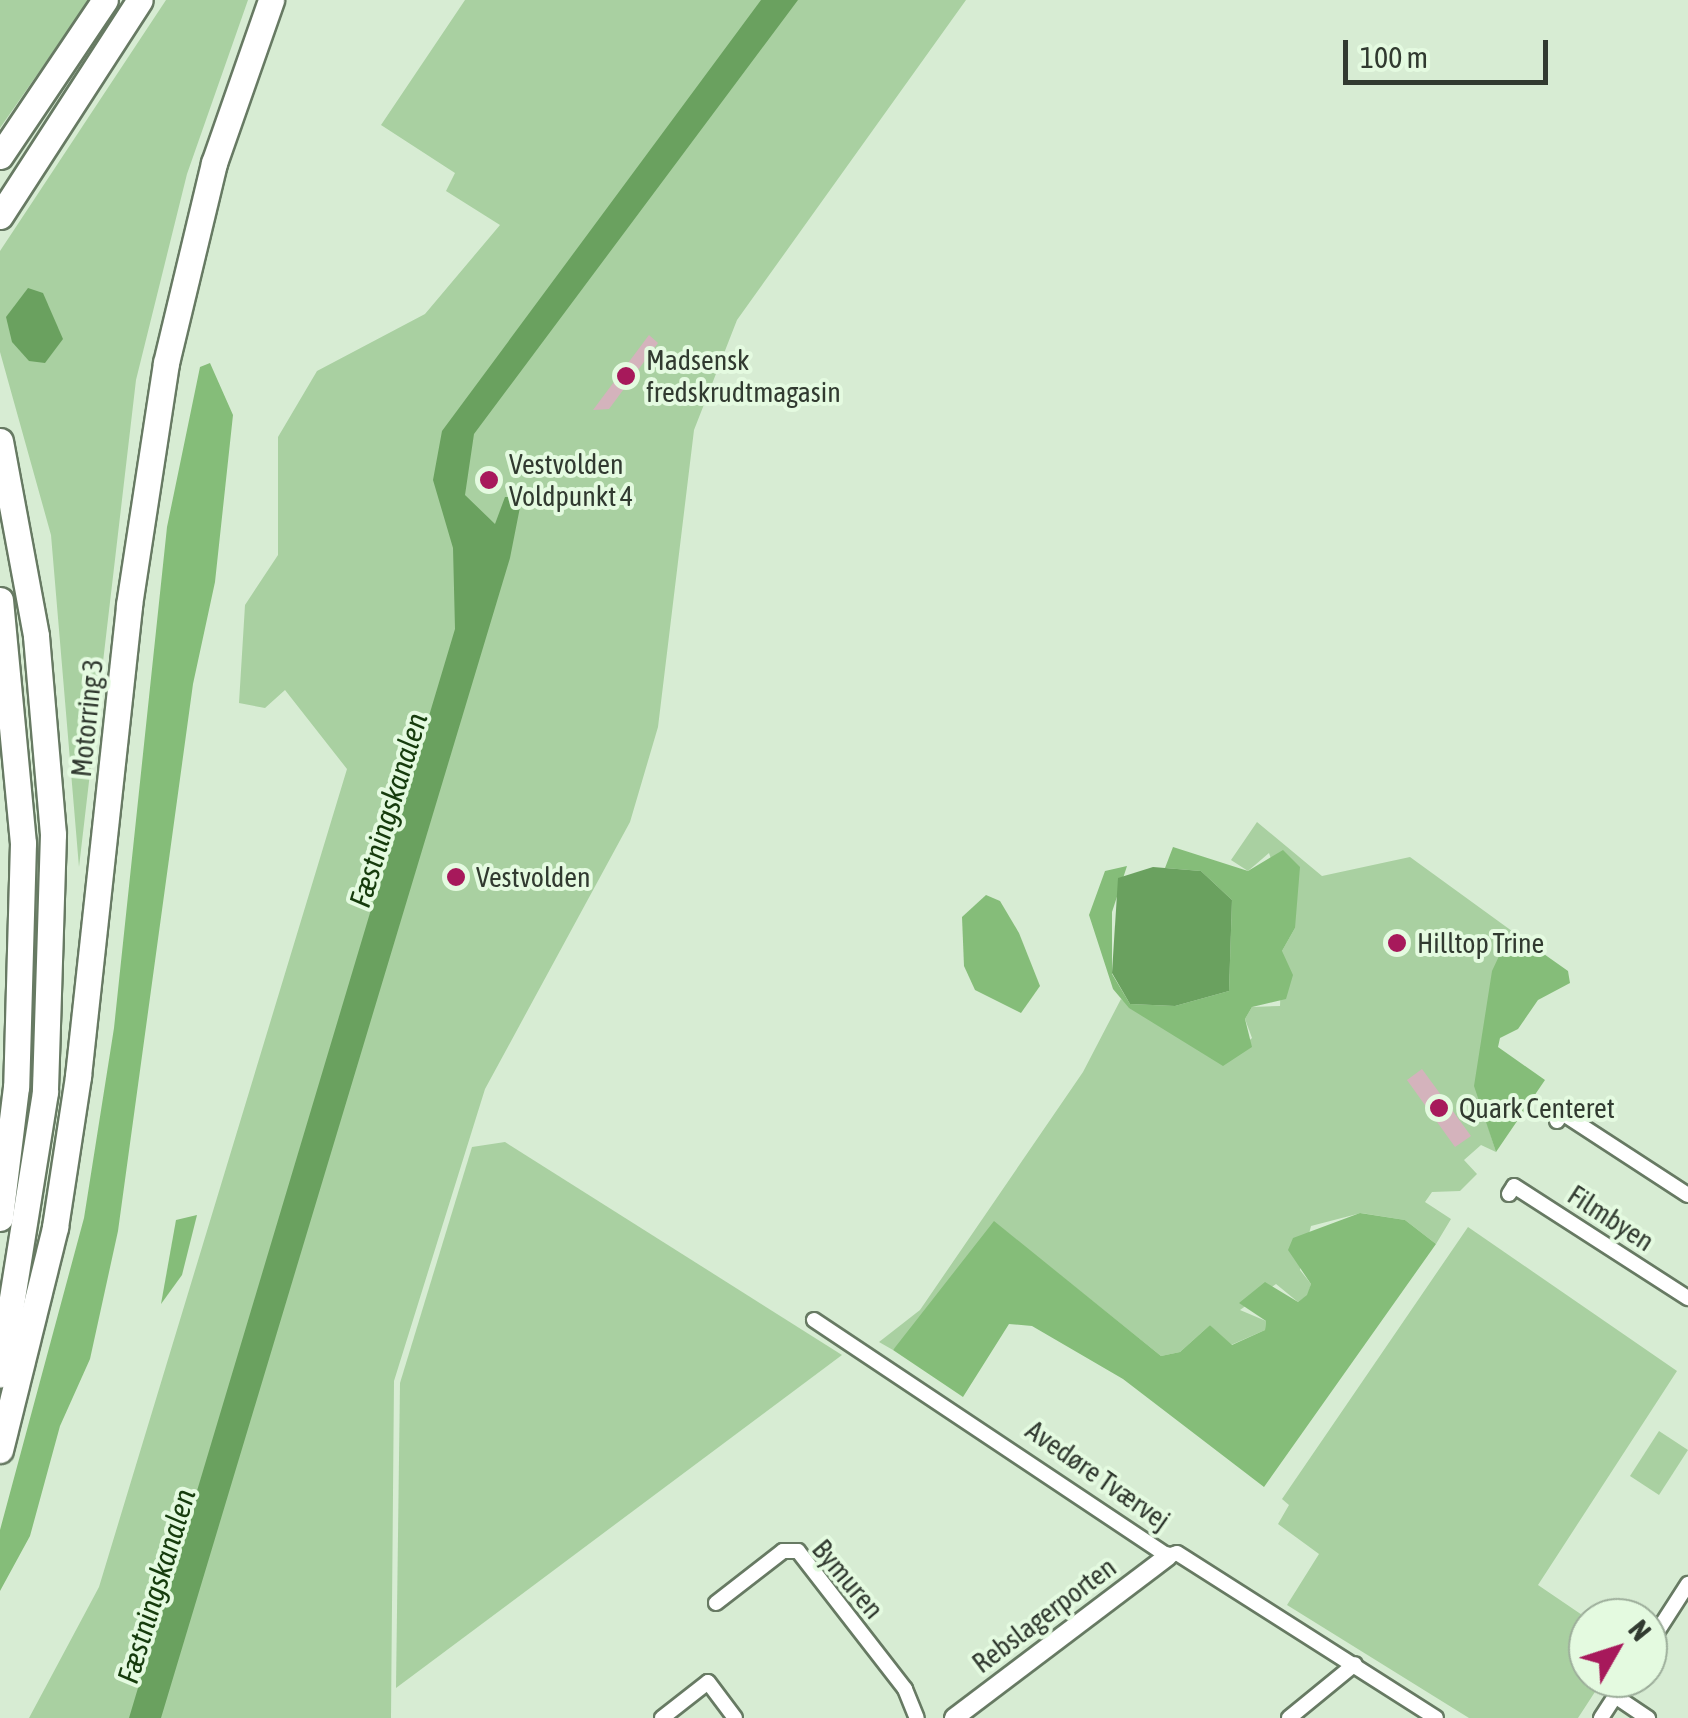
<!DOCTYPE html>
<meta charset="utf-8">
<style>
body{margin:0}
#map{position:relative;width:1688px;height:1718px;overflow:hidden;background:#d7ecd3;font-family:"Asap Condensed",sans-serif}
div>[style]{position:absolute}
.green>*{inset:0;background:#a9d0a1}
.forest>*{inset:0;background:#85bd79}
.water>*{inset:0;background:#6aa15f}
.building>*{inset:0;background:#d4b3bc}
.roads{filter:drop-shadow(2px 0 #677a63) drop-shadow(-2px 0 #677a63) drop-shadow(0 2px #677a63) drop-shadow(0 -2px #677a63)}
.minor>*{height:14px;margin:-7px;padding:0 7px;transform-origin:7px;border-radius:7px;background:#fff}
.tertiary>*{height:18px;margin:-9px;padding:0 9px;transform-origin:9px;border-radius:9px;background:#fff}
.motorway>*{height:25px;margin:-12.5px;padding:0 12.5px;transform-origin:12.5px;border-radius:12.5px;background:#fff}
.dots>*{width:28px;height:28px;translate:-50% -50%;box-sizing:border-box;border:5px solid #e4fae0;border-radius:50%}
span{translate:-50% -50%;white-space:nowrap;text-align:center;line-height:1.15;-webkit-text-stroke:8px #e4fae0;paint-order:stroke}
.poi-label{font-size:28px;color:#313a30}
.left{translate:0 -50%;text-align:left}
.street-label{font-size:28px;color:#313a30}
.water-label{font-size:30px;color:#153b0c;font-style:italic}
.north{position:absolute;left:1568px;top:1598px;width:100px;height:100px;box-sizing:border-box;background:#e4fae0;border:2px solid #9cad9a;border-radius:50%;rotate:51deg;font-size:28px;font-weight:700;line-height:40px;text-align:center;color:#313a30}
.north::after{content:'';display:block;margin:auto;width:35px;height:45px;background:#a7195b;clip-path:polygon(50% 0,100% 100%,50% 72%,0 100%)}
.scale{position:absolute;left:1343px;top:40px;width:205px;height:45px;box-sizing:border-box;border:5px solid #313a30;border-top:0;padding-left:12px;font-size:30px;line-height:35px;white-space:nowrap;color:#313a30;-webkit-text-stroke:8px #e4fae0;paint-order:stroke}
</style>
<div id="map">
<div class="green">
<i style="clip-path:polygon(0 0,89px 0,0 128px)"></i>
<i style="clip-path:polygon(166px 0,248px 0,187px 174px,136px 380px,79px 867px,51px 535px,0 352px,0 251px)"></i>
<i style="clip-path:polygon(465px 0,966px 0,737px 320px,694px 430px,658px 727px,630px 822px,485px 1089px,394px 1381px,391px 1718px,29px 1718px,99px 1587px,347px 769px,285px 690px,265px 708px,239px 703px,245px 605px,278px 555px,278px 437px,317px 371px,425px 314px,500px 225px,446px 191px,455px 173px,381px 125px)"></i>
<i style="clip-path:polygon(1257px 822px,1322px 876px,1410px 857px,1534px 947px,1500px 954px,1475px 1085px,1496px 1152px,1481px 1145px,1464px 1160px,1477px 1174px,1460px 1191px,1432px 1192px,1425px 1202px,1451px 1219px,1436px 1244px,1405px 1220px,1361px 1213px,1311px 1226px,1300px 1270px,1311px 1284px,1308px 1295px,1298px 1302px,1276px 1284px,1240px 1310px,1266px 1321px,1265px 1330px,1231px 1345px,1210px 1325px,1180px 1352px,1161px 1356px,994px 1222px,927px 1315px,893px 1350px,879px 1342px,920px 1310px,1083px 1072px,1121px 999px,1223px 1065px,1252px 1038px,1245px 1019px,1252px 1007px,1280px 1006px,1282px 951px,1295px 928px,1269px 853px,1248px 871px,1231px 860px)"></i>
<i style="clip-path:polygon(505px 1142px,842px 1355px,396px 1688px,400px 1383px,472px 1147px)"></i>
<i style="clip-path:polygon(1468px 1227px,1677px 1371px,1538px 1585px,1588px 1619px,1588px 1678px,1604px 1678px,1578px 1718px,1469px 1718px,1287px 1605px,1319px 1554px,1278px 1524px,1289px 1505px,1282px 1499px)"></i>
<i style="clip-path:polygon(1659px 1431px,1688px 1450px,1659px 1495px,1630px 1476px)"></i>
</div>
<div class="forest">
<i style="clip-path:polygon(210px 363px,233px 415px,215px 582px,193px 684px,118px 1231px,90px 1359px,60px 1426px,30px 1536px,0 1591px,0 1530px,84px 1218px,114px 1028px,167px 527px,200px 367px)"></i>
<i style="clip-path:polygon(1173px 847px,1248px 871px,1283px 850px,1300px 867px,1295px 928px,1282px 951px,1293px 975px,1286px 999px,1252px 1007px,1245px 1019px,1252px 1047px,1223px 1066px,1129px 1008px,1113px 989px,1089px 915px,1105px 871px,1127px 866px,1112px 912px,1112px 974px,1130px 1004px,1175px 1006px,1229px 991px,1232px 900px,1201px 871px,1165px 868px)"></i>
<i style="clip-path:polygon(986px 895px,1000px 901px,1019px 933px,1040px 986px,1021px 1013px,975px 990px,964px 966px,962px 917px)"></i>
<i style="clip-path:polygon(1534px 947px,1568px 971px,1570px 983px,1538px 1000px,1518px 1029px,1500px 1038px,1498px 1047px,1545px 1080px,1496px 1152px,1474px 1086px,1492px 971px,1500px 954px)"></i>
<i style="clip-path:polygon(1360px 1213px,1405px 1220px,1436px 1244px,1264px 1487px,1123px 1379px,1032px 1326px,1009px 1324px,963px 1397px,893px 1350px,994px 1221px,1161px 1356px,1180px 1352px,1210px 1325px,1232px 1345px,1265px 1330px,1266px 1321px,1239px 1303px,1265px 1282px,1298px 1302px,1307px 1295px,1311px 1284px,1288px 1250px,1293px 1238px)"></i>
<i style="clip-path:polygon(197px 1215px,182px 1275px,161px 1304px,176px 1220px)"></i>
</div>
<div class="water">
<i style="clip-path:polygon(761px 0,798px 0,474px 434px,465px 495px,495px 524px,505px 497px,522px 497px,510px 558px,161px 1718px,129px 1718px,455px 629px,453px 548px,433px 480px,442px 431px)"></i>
<i style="clip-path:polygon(28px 288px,43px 293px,63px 339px,45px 363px,29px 361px,12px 342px,6px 317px)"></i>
<i style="clip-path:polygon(1153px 867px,1201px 871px,1232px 900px,1229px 991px,1175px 1006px,1130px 1004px,1112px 973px,1118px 878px)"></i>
</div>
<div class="building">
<i style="clip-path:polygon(649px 335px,658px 343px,609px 409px,593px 410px)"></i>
<i style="clip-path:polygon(1422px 1069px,1471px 1136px,1455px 1147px,1407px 1080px)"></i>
</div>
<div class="roads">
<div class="minor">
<i style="left:1557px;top:1121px;width:9px;rotate:-58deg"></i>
<i style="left:1562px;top:1113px;width:150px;rotate:33.1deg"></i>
<i style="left:1509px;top:1194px;width:9px;rotate:-58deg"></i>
<i style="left:1514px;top:1186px;width:207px;rotate:32.8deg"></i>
<i style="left:814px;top:1320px;width:425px;rotate:33.7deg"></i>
<i style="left:1168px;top:1556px;width:9px;rotate:-18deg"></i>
<i style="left:1177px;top:1553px;width:307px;rotate:32.5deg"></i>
<i style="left:716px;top:1603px;width:85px;rotate:-37.8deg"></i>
<i style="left:783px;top:1551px;width:15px"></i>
<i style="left:798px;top:1551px;width:175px;rotate:52.2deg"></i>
<i style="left:905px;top:1689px;width:31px;rotate:68deg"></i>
<i style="left:1648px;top:1646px;width:74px;rotate:-57.2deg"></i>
<i style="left:1615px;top:1696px;width:40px;rotate:34deg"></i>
<i style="left:662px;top:1718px;width:58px;rotate:-38deg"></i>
<i style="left:708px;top:1682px;width:45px;rotate:53.1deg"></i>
<i style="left:1289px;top:1718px;width:85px;rotate:-39.3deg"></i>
<i style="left:1601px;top:1718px;width:48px;rotate:-57deg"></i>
</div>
<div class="tertiary">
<i style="left:954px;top:1718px;width:268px;rotate:-37.1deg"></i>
</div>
<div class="motorway">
<i style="left:0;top:156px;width:188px;rotate:-56.1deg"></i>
<i style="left:0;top:216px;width:257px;rotate:-57.1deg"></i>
<i style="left:0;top:441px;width:198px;rotate:79.5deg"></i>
<i style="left:36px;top:636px;width:199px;rotate:85.1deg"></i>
<i style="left:53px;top:834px;width:258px;rotate:91.8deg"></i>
<i style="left:45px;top:1092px;width:286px;rotate:99.1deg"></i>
<i style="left:0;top:600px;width:244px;rotate:84.6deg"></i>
<i style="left:23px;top:843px;width:244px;rotate:91.6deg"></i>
<i style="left:16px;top:1087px;width:132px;rotate:97deg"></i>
<i style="left:0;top:1450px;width:230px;rotate:-76.1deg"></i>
<i style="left:55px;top:1227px;width:153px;rotate:-81.3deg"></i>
<i style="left:78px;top:1076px;width:474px;rotate:-83.8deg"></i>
<i style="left:129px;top:605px;width:245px;rotate:-81.3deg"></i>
<i style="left:166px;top:363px;width:206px;rotate:-76.5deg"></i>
<i style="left:214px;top:163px;width:173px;rotate:-70.7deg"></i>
</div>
</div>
<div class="dots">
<i style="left:626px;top:376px;background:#a7195b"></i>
<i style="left:489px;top:480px;background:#a7195b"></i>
<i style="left:456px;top:877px;background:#a7195b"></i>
<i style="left:1397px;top:943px;background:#a7195b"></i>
<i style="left:1439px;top:1108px;background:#a7195b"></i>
</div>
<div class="poi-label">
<span class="left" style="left:646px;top:376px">Madsensk<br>fredskrudtmagasin</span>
<span class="left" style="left:509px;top:480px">Vestvolden<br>Voldpunkt 4</span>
<span class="left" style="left:476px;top:877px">Vestvolden</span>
<span class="left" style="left:1417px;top:943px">Hilltop Trine</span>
<span class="left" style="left:1459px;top:1108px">Quark Centeret</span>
</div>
<div class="street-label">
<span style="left:87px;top:718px;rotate:-84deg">Motorring 3</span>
<span style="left:1611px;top:1218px;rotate:33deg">Filmbyen</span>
<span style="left:1098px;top:1475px;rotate:35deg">Avedøre Tværvej</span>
<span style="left:848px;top:1579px;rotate:50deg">Bymuren</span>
<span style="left:1044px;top:1615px;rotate:-37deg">Rebslagerporten</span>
</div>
<div class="water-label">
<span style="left:388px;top:810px;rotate:-73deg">Fæstningskanalen</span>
<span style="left:156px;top:1586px;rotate:-73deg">Fæstningskanalen</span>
</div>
<div class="north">N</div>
<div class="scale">100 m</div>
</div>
